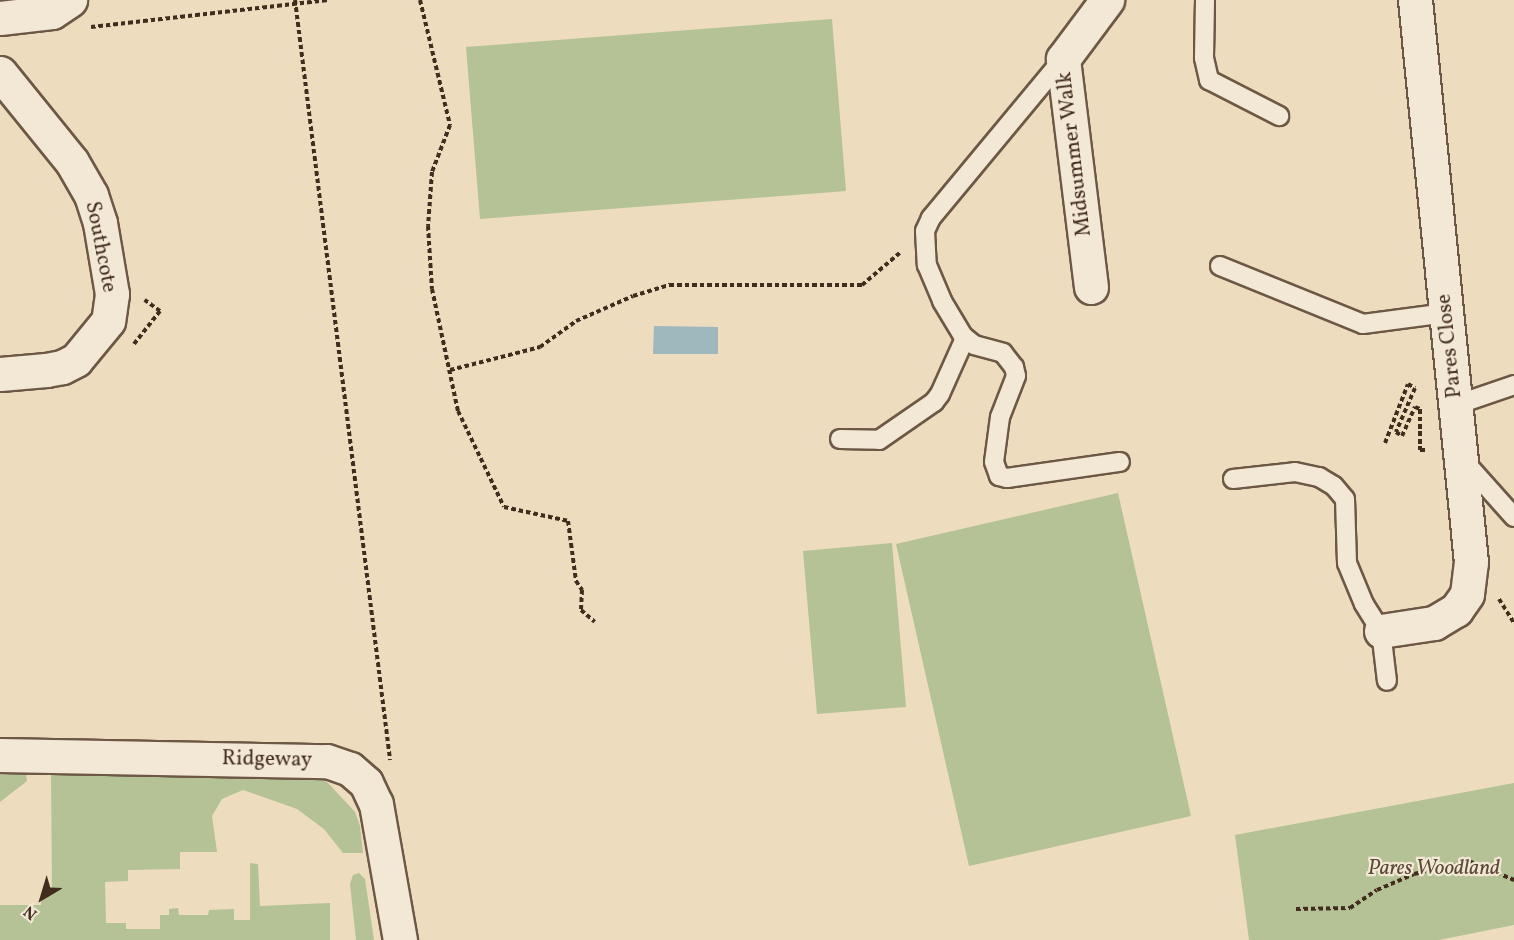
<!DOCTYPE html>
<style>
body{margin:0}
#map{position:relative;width:1514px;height:940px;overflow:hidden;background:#eddcbe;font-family:Vollkorn,serif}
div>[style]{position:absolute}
.green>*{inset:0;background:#b4c295}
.water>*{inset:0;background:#9fb8bd}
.path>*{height:4px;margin-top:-2px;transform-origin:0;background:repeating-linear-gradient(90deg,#422c1d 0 4.5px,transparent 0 7.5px)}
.roads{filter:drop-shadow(2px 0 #6d5845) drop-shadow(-2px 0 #6d5845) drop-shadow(0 2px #6d5845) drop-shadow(0 -2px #6d5845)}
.lane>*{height:18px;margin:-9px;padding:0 9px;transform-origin:9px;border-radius:9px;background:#f3e8d5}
.street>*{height:33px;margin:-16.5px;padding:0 16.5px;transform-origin:16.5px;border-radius:16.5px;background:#f3e8d5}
span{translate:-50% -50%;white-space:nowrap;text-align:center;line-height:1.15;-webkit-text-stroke:4.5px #f3e8d5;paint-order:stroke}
.street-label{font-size:21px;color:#422c1d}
.park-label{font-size:21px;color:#594a35;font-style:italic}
.north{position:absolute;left:12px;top:868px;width:60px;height:60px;-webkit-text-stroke:4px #f3e8d5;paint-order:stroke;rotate:218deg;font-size:16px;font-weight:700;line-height:24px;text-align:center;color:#422c1d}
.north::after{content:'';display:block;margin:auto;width:21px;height:27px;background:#422c1d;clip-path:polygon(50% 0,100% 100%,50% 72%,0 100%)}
</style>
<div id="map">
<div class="green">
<i style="clip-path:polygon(832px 19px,846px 191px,480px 219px,466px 47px)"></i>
<i style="clip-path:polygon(1118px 493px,1191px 816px,969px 866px,896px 544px)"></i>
<i style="clip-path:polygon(892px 543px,906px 707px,817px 714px,803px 551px)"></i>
<i style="clip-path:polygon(25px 767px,27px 781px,0 802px,0 768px)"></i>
<i style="clip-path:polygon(51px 771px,309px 773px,328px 783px,355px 812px,360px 826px,363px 853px,343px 853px,324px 829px,297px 809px,243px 790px,222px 799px,212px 816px,217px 852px,180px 852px,180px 869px,128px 870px,128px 881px,105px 882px,106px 923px,126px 923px,126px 929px,160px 929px,160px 915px,169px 915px,169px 909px,178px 908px,179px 915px,208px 915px,209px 910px,234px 909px,234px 920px,250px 920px,250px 863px,258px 864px,260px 906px,330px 903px,330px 940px,0 940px,0 905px,41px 905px,41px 895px,52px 894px)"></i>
<i style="clip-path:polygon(1514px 783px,1514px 925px,1439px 940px,1249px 940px,1235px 835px)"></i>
<i style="clip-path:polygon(359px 873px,365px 879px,374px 940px,356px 940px,350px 884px,353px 875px)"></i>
</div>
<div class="water">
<i style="clip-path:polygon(654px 326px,718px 327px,718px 354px,653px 354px)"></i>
</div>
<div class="path">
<i style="left:295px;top:0;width:766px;rotate:82.87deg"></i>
<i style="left:420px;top:0;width:129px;rotate:76.5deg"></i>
<i style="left:450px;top:125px;width:50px;rotate:111deg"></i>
<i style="left:432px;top:172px;width:54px;rotate:94.2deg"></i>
<i style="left:428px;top:226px;width:63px;rotate:86.4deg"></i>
<i style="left:432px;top:289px;width:125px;rotate:78deg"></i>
<i style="left:458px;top:411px;width:106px;rotate:64.4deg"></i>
<i style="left:504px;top:507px;width:66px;rotate:12.3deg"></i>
<i style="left:568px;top:521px;width:61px;rotate:82.4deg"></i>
<i style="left:576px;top:581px;width:11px;rotate:56deg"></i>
<i style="left:582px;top:590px;width:20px;rotate:93deg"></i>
<i style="left:581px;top:610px;width:18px;rotate:41deg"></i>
<i style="left:91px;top:27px;width:239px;rotate:-6.5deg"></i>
<i style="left:134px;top:344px;width:42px;rotate:-51.8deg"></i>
<i style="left:160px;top:311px;width:19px;rotate:-144deg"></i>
<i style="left:450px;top:370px;width:93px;rotate:-14.3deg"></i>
<i style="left:540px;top:347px;width:44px;rotate:-35.8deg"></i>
<i style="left:576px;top:321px;width:62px;rotate:-23.7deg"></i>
<i style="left:633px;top:296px;width:39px;rotate:-17deg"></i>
<i style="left:670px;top:285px;width:192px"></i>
<i style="left:862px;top:285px;width:52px;rotate:-40.4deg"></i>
<i style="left:1385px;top:443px;width:63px;rotate:-68.7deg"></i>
<i style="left:1408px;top:384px;width:8px;rotate:30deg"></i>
<i style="left:1415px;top:388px;width:48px;rotate:113.4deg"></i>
<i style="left:1396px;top:432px;width:7px;rotate:34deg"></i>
<i style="left:1402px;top:436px;width:32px;rotate:-66deg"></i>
<i style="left:1415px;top:407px;width:5px;rotate:22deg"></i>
<i style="left:1420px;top:409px;width:41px;rotate:90deg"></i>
<i style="left:1420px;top:450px;width:8px"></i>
<i style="left:1499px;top:599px;width:28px;rotate:58deg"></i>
<i style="left:1296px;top:909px;width:54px;rotate:-1.1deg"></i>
<i style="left:1350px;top:908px;width:32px;rotate:-34deg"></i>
<i style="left:1377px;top:890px;width:40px;rotate:-23.4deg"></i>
<i style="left:1414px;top:874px;width:57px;rotate:-13.3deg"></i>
<i style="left:1469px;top:861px;width:49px;rotate:22.9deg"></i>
</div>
<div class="roads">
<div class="lane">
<i style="left:1205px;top:0;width:58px;rotate:91deg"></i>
<i style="left:1204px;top:58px;width:23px;rotate:77deg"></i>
<i style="left:1209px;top:80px;width:79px;rotate:27.2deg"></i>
<i style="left:1063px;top:59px;width:207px;rotate:129.7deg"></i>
<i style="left:931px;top:218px;width:14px;rotate:115deg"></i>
<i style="left:925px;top:231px;width:34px;rotate:87deg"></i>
<i style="left:927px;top:265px;width:39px;rotate:67deg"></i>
<i style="left:942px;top:301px;width:41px;rotate:59deg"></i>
<i style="left:963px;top:336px;width:14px;rotate:39deg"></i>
<i style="left:974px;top:345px;width:30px;rotate:15deg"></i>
<i style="left:1003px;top:353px;width:18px;rotate:52deg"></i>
<i style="left:1014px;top:367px;width:9px;rotate:77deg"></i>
<i style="left:1016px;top:376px;width:44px;rotate:111.3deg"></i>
<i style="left:1000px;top:417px;width:45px;rotate:97.6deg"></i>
<i style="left:994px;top:462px;width:15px;rotate:70deg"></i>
<i style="left:999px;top:476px;width:8px;rotate:14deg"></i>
<i style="left:1007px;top:478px;width:114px;rotate:-8.1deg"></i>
<i style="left:1220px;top:266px;width:154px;rotate:22.1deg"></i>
<i style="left:1363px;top:324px;width:84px;rotate:-7.5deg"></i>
<i style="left:1456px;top:405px;width:61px;rotate:-19deg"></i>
<i style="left:840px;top:439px;width:39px;rotate:1deg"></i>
<i style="left:879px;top:440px;width:67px;rotate:-34.6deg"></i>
<i style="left:934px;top:402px;width:10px;rotate:-53deg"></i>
<i style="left:940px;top:394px;width:61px;rotate:-65.9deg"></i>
<i style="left:1464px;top:461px;width:75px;rotate:48.2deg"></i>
<i style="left:1233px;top:479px;width:62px;rotate:-6.4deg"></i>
<i style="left:1295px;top:472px;width:25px;rotate:12deg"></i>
<i style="left:1319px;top:477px;width:17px;rotate:31deg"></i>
<i style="left:1334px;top:486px;width:17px;rotate:50deg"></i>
<i style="left:1345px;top:499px;width:64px;rotate:88.2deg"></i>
<i style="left:1347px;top:563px;width:44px;rotate:67.5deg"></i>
<i style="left:1364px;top:604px;width:32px;rotate:58deg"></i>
<i style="left:1381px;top:631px;width:50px;rotate:83.2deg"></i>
</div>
<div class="street">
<i style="left:0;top:18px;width:52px;rotate:-6.6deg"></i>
<i style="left:52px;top:12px;width:22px;rotate:-34deg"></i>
<i style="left:0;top:73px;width:114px;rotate:51deg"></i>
<i style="left:72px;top:162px;width:38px;rotate:60deg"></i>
<i style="left:91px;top:195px;width:29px;rotate:72deg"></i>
<i style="left:100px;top:223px;width:72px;rotate:80.4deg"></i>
<i style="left:112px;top:294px;width:27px;rotate:98deg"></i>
<i style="left:108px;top:321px;width:50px;rotate:129.4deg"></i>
<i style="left:76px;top:360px;width:16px;rotate:153deg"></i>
<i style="left:62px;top:367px;width:16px;rotate:169deg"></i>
<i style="left:46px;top:370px;width:46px;rotate:175deg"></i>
<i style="left:1091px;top:287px;width:230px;rotate:-97deg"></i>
<i style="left:1063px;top:59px;width:74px;rotate:-53.3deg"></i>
<i style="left:1381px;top:631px;width:54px;rotate:-8.6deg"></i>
<i style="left:1434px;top:623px;width:26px;rotate:-31deg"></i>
<i style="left:1456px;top:610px;width:19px;rotate:-55deg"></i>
<i style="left:1467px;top:594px;width:32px;rotate:-83deg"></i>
<i style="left:1471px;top:562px;width:565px;rotate:-95.69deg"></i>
<i style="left:0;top:755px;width:327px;rotate:1.1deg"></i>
<i style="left:327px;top:761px;width:24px;rotate:19deg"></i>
<i style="left:350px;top:769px;width:21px;rotate:41deg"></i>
<i style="left:366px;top:783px;width:23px;rotate:65deg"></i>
<i style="left:376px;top:804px;width:138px;rotate:80deg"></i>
</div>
</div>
<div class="street-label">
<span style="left:1075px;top:154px;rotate:-97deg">Midsummer Walk</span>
<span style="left:100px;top:247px;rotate:79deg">Southcote</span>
<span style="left:1450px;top:346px;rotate:-96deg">Pares Close</span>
<span style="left:267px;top:760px;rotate:1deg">Ridgeway</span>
</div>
<div class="park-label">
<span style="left:1434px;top:869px">Pares Woodland</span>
</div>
<div class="north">N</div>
</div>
